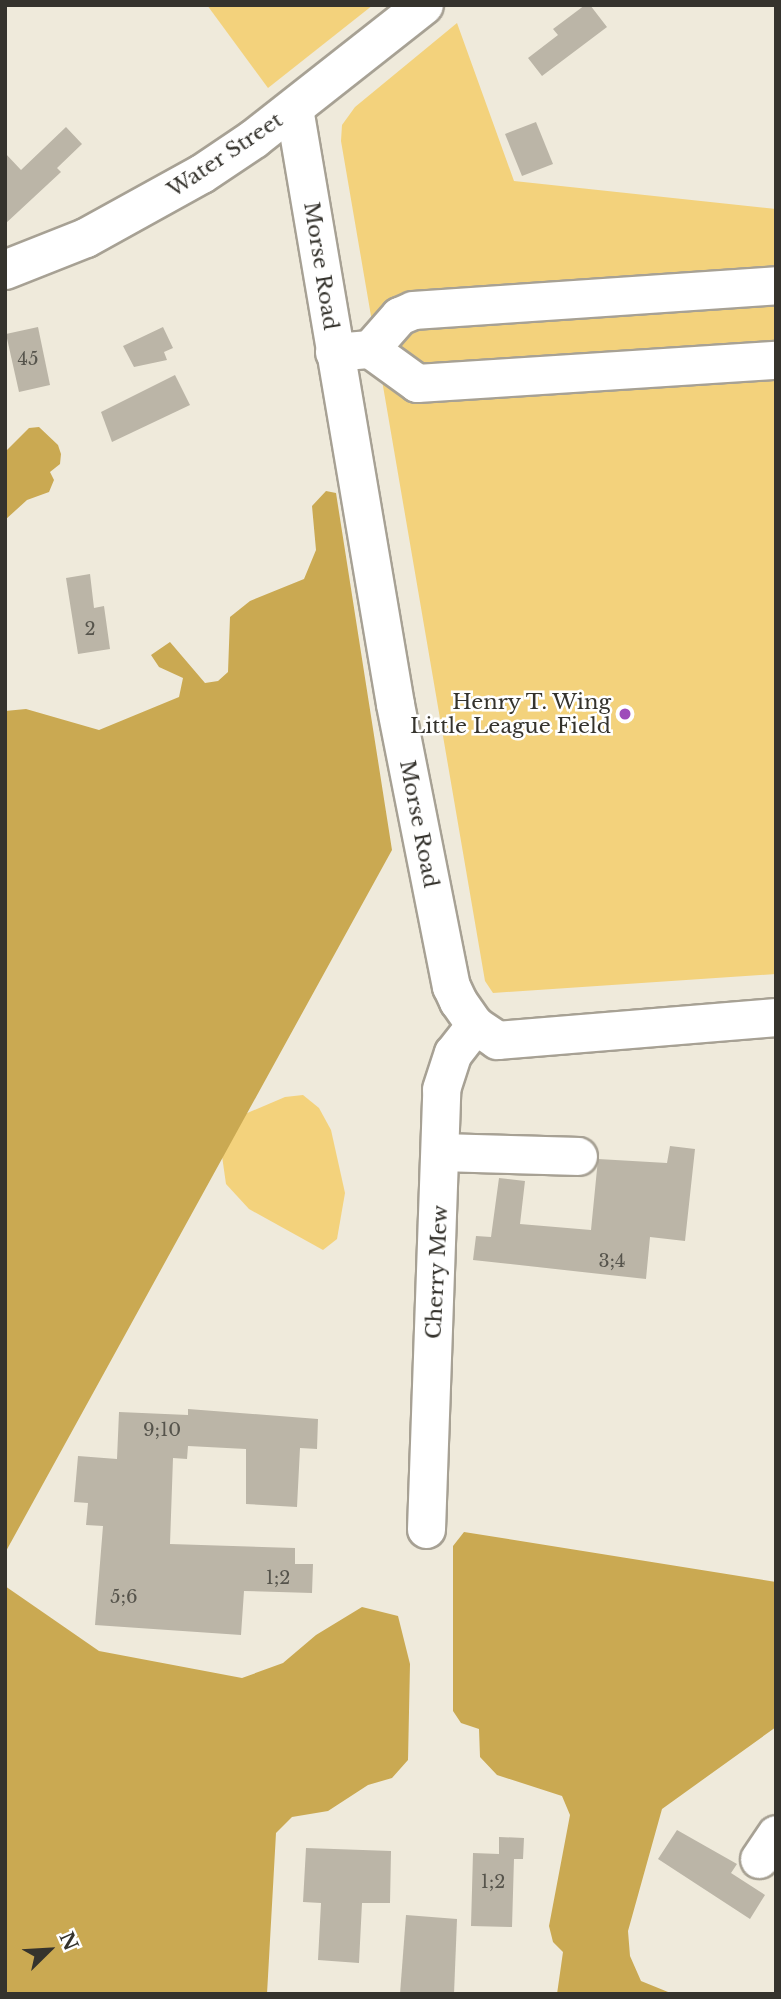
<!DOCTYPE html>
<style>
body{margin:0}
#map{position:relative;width:781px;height:1999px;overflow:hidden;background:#efeadb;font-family:"Libre Baskerville",serif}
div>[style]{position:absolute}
.green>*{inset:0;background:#f3d27c}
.forest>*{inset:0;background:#caa952}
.building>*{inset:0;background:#bbb5a7}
.roads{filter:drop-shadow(2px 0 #a7a194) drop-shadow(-2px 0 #a7a194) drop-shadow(0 2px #a7a194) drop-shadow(0 -2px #a7a194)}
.minor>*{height:37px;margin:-18.5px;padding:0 18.5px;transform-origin:18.5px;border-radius:18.5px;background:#fff}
.major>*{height:38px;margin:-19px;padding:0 19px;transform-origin:19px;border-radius:19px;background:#fff}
.dots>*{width:19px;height:19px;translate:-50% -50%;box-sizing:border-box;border:4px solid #fff;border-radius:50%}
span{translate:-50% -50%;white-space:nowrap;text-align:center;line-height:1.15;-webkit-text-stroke:5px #fff;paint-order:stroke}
.number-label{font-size:18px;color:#56544c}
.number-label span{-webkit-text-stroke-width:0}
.street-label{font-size:21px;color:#35332d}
.poi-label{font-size:21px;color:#35332d}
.right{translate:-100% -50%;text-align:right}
.frame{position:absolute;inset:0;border:7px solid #35332d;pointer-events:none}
.north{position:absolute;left:14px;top:1915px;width:70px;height:70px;-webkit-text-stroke:5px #fff;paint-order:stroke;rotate:66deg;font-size:19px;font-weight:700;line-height:28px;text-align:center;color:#35332d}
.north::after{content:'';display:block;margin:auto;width:24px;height:32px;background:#35332d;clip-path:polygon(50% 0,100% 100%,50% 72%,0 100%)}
</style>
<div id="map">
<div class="green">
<i style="clip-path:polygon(207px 5px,373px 5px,268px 88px)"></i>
<i style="clip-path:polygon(457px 23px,514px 181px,776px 209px,776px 974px,493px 993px,485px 981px,341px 141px,342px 125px,355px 107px)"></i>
<i style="clip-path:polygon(303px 1095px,319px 1108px,331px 1130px,345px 1193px,337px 1239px,323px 1250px,249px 1209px,226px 1184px,222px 1156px,245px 1114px,285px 1097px)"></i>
</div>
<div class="forest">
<i style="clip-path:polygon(39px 427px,58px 445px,61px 454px,60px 464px,50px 472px,54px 480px,49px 492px,27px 500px,5px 520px,5px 452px,29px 428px)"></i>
<i style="clip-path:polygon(326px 491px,336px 493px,392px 850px,5px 1553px,5px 711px,26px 709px,99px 730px,179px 697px,183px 678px,159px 667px,151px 655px,170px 642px,205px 683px,218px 681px,228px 672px,230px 617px,250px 601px,304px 579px,316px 550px,312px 506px)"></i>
<i style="clip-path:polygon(464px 1532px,776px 1582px,776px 1727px,662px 1809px,628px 1931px,630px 1956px,641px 1981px,673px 1994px,557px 1994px,563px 1952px,553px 1942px,549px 1926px,570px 1815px,562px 1796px,497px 1775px,480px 1757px,479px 1729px,461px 1723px,453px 1711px,453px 1546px)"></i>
<i style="clip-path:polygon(5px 1586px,99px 1651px,242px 1678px,283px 1663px,316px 1635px,362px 1607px,398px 1616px,410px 1664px,408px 1760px,392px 1778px,368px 1785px,328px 1811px,292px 1817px,276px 1833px,267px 1994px,5px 1994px)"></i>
</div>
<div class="building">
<i style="clip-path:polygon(585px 5px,590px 5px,607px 27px,542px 76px,528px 58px,558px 35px,553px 29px)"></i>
<i style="clip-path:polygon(536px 122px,553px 164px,522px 176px,505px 134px)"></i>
<i style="clip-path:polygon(66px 127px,82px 144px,57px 168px,61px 172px,5px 224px,5px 153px,21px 170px)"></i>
<i style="clip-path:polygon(38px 327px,50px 385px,19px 392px,6px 334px)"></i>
<i style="clip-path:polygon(163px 327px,173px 348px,164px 352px,167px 360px,134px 367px,123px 346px)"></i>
<i style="clip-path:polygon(175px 375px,190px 405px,112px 442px,101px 412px)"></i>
<i style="clip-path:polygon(90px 574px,94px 608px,104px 606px,110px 649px,78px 654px,66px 578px)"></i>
<i style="clip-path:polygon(670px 1146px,695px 1149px,685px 1241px,650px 1237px,646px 1279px,473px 1260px,476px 1236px,491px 1237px,499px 1178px,525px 1181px,520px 1224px,591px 1230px,598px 1159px,667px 1163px)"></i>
<i style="clip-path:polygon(188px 1409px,318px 1419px,317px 1449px,300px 1448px,297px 1507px,246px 1504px,246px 1449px,188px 1446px,187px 1459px,173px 1458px,170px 1544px,295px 1548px,295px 1564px,313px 1564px,312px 1593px,244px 1591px,241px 1635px,95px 1625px,103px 1526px,86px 1525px,88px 1503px,74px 1502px,78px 1456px,117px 1459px,119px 1412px,188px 1415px)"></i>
<i style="clip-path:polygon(677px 1830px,737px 1864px,731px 1873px,765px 1895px,750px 1919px,658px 1859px)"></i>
<i style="clip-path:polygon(499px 1837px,524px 1838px,523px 1859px,514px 1859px,512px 1927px,471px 1926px,473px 1853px,499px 1854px)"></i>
<i style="clip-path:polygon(306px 1848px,391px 1851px,390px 1903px,362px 1903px,359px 1963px,318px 1960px,321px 1903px,303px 1902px)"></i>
<i style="clip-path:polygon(406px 1915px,457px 1919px,454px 1994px,400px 1994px)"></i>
</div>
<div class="roads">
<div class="minor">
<i style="left:294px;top:108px;width:604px;rotate:80.38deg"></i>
<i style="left:395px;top:704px;width:288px;rotate:78.8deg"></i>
<i style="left:451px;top:986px;width:17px;rotate:65deg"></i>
<i style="left:458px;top:1001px;width:29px;rotate:55deg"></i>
<i style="left:475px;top:1025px;width:27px;rotate:34deg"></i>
<i style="left:497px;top:1040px;width:280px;rotate:-4.7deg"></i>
<i style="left:370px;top:349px;width:44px;rotate:-48.7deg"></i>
<i style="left:399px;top:316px;width:15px;rotate:-23deg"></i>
<i style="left:413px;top:310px;width:364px;rotate:-3.9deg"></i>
<i style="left:334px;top:352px;width:36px;rotate:-5deg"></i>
<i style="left:370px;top:349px;width:58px;rotate:35.9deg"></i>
<i style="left:417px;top:383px;width:360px;rotate:-3.7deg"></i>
<i style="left:441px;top:1152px;width:137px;rotate:1.7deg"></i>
<i style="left:426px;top:1529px;width:440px;rotate:-88deg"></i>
<i style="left:441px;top:1089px;width:38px;rotate:-72deg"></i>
<i style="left:453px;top:1053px;width:36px;rotate:-52deg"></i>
<i style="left:759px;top:1859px;width:30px;rotate:-56deg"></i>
</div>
<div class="major">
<i style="left:5px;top:270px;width:87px;rotate:-21.6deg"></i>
<i style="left:86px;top:238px;width:132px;rotate:-28.9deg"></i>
<i style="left:202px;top:174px;width:63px;rotate:-33.9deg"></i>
<i style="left:254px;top:139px;width:216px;rotate:-38.2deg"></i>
</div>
</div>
<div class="dots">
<i style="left:625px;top:714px;background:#9e4bba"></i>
</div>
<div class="number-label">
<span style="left:28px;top:359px">45</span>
<span style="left:90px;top:629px">2</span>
<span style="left:612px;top:1261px">3;4</span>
<span style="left:162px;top:1430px">9;10</span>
<span style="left:278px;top:1578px">1;2</span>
<span style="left:124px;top:1597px">5;6</span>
<span style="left:493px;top:1882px">1;2</span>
</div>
<div class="street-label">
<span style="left:225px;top:155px;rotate:-34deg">Water Street</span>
<span style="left:321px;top:266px;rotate:81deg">Morse Road</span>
<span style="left:419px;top:824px;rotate:79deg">Morse Road</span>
<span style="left:437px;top:1272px;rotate:-87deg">Cherry Mew</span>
</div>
<div class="poi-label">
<span class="right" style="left:611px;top:714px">Henry T. Wing<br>Little League Field</span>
</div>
<div class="frame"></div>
<div class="north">N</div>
</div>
